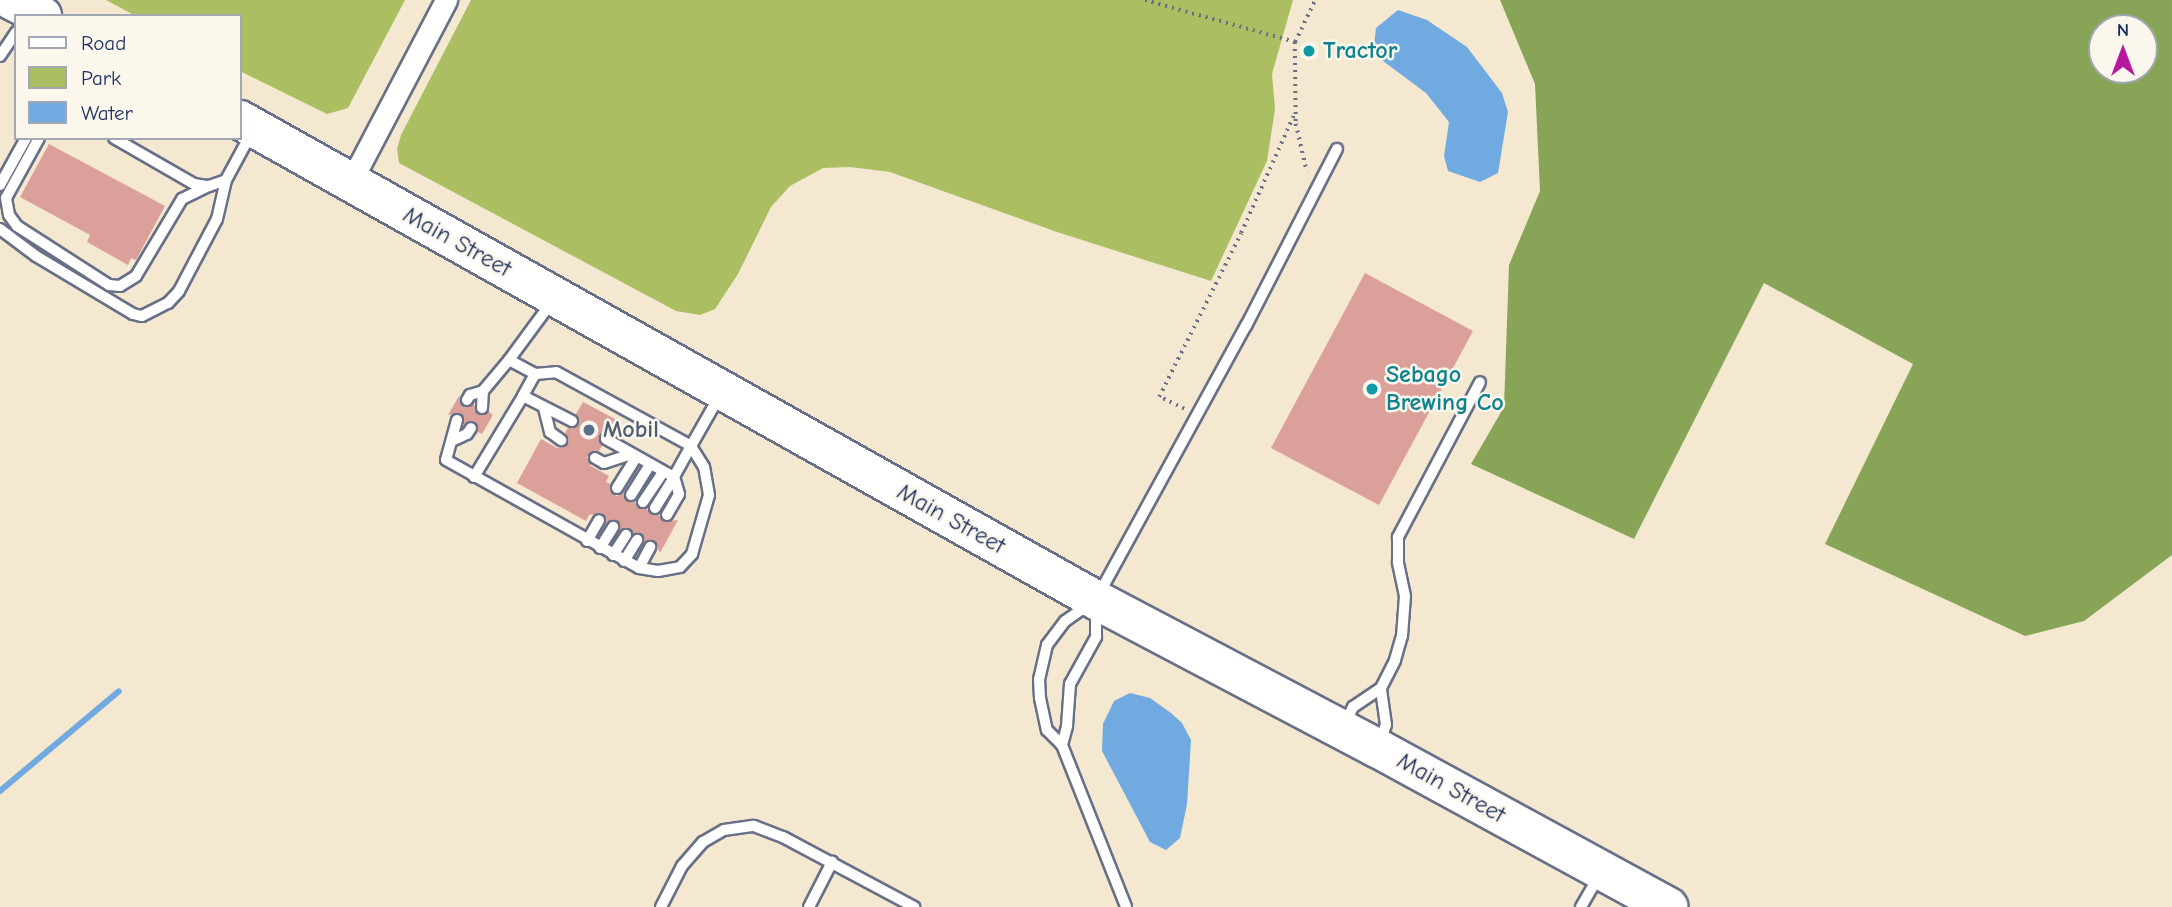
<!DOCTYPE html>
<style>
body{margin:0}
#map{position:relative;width:2172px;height:907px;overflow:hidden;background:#f4e8d0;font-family:"Comic Neue",sans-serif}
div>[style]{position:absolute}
.green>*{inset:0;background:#abbe61}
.forest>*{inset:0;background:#88a557}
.water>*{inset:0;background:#70aae0}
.stream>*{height:6px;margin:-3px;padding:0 3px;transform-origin:3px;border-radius:3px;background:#70aae0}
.building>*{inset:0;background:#dca09a}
.path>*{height:3.5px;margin-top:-1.75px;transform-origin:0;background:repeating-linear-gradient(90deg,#677086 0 2px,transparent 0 7px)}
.roads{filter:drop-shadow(2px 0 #677086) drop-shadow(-2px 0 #677086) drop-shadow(0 2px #677086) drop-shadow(0 -2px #677086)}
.lane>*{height:10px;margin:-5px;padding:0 5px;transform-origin:5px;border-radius:5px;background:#fff}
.street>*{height:21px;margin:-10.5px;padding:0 10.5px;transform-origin:10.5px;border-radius:10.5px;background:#fff}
.highway>*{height:38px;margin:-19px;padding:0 19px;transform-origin:19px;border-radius:19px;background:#fff}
.dots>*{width:19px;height:19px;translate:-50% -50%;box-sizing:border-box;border:4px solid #fbf7ec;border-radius:50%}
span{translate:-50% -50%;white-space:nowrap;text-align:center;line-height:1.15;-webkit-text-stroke:5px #fbf7ec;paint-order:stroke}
.culture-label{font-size:24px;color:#0d838f;font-weight:700}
.left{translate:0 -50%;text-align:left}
.street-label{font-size:24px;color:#1b2f5e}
.service-label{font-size:24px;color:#4e5e75;font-weight:700}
.legend{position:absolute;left:14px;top:14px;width:228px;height:126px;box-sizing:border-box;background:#fbf7ec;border:2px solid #a1a7b3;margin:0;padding:9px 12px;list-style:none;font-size:21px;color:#1b2f5e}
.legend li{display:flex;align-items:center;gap:14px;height:35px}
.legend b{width:35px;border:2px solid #a1a7b3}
.north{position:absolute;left:2088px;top:14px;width:70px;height:70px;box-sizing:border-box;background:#fbf7ec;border:2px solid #a1a7b3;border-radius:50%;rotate:0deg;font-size:19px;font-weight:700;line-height:28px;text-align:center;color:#1b2f5e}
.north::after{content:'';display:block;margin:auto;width:24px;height:32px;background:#b5179e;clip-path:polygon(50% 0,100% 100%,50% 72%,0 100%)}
</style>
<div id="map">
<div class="green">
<i style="clip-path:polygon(106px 0,405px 0,348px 108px,327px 114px,240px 71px,240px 16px,136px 16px)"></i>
<i style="clip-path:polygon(471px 0,1293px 0,1272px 74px,1275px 109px,1267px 161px,1211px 281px,1057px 232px,890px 172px,850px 167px,823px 168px,790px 186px,771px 207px,738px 274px,715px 309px,700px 315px,676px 311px,399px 163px,397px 149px,401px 135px)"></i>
</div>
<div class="forest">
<i style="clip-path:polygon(evenodd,1500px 0,2172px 0,2172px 555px,2084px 621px,2025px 636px,1825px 544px,1913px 364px,1764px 283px,1634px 539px,1471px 464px,1504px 407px,1509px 265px,1540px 191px,1535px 84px,1500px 0,2102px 28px,2144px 28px,2144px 70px,2102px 70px,2102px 28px)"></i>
</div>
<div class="water">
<i style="clip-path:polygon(1398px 10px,1427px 20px,1467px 47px,1502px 93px,1508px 112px,1498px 173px,1480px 182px,1448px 171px,1444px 156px,1449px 122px,1426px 93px,1379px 58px,1374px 45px,1376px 28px)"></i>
<i style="clip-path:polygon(1130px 693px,1150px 698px,1171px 713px,1182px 723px,1191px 740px,1187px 804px,1180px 838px,1166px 850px,1150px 842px,1102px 751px,1103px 724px,1114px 701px)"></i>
</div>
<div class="stream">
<i style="left:0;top:791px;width:155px;rotate:-40deg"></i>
</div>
<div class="building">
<i style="clip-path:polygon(49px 144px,165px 206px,136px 260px,131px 258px,128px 265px,87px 242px,90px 235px,20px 197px)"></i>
<i style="clip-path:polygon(1365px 273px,1473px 331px,1379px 505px,1271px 448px)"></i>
<i style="clip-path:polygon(459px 396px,464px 407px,474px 404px,478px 415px,489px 412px,493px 415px,482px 434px,478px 432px,475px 421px,464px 424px,464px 417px,460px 413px,448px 415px)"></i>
<i style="clip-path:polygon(583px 402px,617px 420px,610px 432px,603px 432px,599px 436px,602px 446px,599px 451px,592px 451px,587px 457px,591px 466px,609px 476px,606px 482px,610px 484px,610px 492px,617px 496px,624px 492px,626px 501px,635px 502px,638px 508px,647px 509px,652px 515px,659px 515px,664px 522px,678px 520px,660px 553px,654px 540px,645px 542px,642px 534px,633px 533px,627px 527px,620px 530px,617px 520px,606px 523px,602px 513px,589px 515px,586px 521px,517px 483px,541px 439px,557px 448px,567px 445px,569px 440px,565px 433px,568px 428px,579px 425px,576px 414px)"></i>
</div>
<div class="path">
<i style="left:1145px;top:0;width:156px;rotate:15.6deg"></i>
<i style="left:1295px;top:42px;width:47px;rotate:-64.5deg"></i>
<i style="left:1295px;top:42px;width:82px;rotate:89.3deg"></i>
<i style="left:1296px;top:124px;width:49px;rotate:77.1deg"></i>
<i style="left:1184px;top:409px;width:28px;rotate:-154deg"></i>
<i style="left:1159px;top:397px;width:183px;rotate:-63.4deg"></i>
<i style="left:1241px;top:233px;width:133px;rotate:-65.9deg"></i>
</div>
<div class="roads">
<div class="lane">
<i style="left:0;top:56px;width:29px;rotate:-56deg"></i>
<i style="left:39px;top:138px;width:68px;rotate:118.8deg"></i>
<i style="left:6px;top:198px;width:17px;rotate:80deg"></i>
<i style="left:9px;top:215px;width:14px;rotate:54deg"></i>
<i style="left:17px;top:226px;width:109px;rotate:32.7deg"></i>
<i style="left:109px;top:285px;width:11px;rotate:5deg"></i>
<i style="left:120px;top:286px;width:19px;rotate:-32deg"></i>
<i style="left:136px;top:276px;width:90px;rotate:-59.1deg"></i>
<i style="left:182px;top:199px;width:30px;rotate:-26deg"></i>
<i style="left:114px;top:138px;width:92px;rotate:29.9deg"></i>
<i style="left:194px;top:184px;width:15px;rotate:8deg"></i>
<i style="left:209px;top:186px;width:18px;rotate:-19deg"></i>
<i style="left:0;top:185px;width:54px;rotate:-61deg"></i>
<i style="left:0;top:229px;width:45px;rotate:36.9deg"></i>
<i style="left:36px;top:256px;width:113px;rotate:30.9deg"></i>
<i style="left:133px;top:314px;width:9px;rotate:13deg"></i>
<i style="left:142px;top:316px;width:29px;rotate:-27deg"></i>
<i style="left:168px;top:303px;width:16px;rotate:-47deg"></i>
<i style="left:179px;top:291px;width:81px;rotate:-62.2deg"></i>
<i style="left:217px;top:219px;width:40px;rotate:-77deg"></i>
<i style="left:226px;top:180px;width:55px;rotate:-61.6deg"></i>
<i style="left:551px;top:303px;width:71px;rotate:126.4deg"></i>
<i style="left:509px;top:360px;width:30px;rotate:28deg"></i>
<i style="left:535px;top:374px;width:21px;rotate:-5deg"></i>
<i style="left:556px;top:372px;width:154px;rotate:28.7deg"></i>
<i style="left:691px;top:446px;width:59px;rotate:-60.4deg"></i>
<i style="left:535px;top:374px;width:25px;rotate:119deg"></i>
<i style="left:523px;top:396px;width:55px;rotate:27deg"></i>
<i style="left:467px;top:400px;width:6px;rotate:-59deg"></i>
<i style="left:470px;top:395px;width:14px;rotate:-17deg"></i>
<i style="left:483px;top:391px;width:40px;rotate:-50deg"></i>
<i style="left:482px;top:408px;width:17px;rotate:-87deg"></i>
<i style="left:544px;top:408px;width:25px;rotate:76deg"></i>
<i style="left:550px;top:432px;width:14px;rotate:36deg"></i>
<i style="left:457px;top:420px;width:41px;rotate:105.4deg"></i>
<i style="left:446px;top:460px;width:221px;rotate:29.2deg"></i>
<i style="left:639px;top:568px;width:19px;rotate:9deg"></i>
<i style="left:658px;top:571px;width:22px;rotate:-10deg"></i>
<i style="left:680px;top:567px;width:18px;rotate:-47deg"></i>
<i style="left:692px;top:554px;width:61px;rotate:-73.9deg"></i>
<i style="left:709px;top:495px;width:28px;rotate:-100deg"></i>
<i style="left:704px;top:467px;width:25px;rotate:-122deg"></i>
<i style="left:691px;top:446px;width:35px;rotate:119deg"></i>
<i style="left:674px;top:477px;width:78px;rotate:-150.8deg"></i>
<i style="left:454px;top:440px;width:14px;rotate:-25deg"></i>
<i style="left:467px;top:434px;width:7px;rotate:-56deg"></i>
<i style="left:595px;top:458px;width:10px;rotate:29deg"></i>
<i style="left:604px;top:463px;width:28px;rotate:-18deg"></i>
<i style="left:474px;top:477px;width:95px;rotate:-58.8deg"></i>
<i style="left:617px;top:488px;width:36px;rotate:-58deg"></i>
<i style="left:631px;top:495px;width:36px;rotate:-58deg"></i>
<i style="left:643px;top:502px;width:36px;rotate:-56deg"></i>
<i style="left:655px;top:508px;width:36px;rotate:-58deg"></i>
<i style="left:667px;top:515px;width:24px;rotate:-60deg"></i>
<i style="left:679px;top:494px;width:18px;rotate:-106deg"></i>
<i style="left:587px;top:541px;width:24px;rotate:-60deg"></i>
<i style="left:600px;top:548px;width:25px;rotate:-58deg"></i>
<i style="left:613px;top:555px;width:24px;rotate:-57deg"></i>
<i style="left:624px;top:561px;width:25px;rotate:-58deg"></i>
<i style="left:639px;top:568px;width:24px;rotate:-62deg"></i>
<i style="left:1099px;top:594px;width:306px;rotate:-61.3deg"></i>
<i style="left:1246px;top:326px;width:199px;rotate:-62.8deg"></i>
<i style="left:1088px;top:605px;width:28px;rotate:145deg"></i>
<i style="left:1065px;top:621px;width:30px;rotate:127deg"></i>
<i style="left:1047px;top:645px;width:35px;rotate:103deg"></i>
<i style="left:1039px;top:679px;width:19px;rotate:87deg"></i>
<i style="left:1040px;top:698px;width:33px;rotate:78deg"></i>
<i style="left:1047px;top:730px;width:21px;rotate:45deg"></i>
<i style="left:1062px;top:745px;width:174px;rotate:68.4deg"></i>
<i style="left:1345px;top:724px;width:19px;rotate:-65deg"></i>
<i style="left:1353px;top:707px;width:34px;rotate:-34deg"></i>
<i style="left:1381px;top:688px;width:31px;rotate:-63deg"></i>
<i style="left:1395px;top:660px;width:25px;rotate:-74deg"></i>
<i style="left:1402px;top:636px;width:40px;rotate:-85.7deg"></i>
<i style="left:1405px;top:596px;width:35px;rotate:-102deg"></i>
<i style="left:1398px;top:562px;width:25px;rotate:-90deg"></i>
<i style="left:1398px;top:537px;width:175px;rotate:-62.1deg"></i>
<i style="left:1380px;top:742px;width:18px;rotate:-71deg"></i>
<i style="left:1386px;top:725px;width:37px;rotate:-98deg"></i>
<i style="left:1062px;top:745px;width:20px;rotate:-75deg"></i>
<i style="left:1067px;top:726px;width:42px;rotate:-85.9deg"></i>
<i style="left:1070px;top:684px;width:54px;rotate:-61deg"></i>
<i style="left:1096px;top:637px;width:28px;rotate:-90deg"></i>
<i style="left:661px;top:907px;width:46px;rotate:-62.9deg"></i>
<i style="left:682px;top:866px;width:32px;rotate:-49deg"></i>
<i style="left:703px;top:842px;width:24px;rotate:-30deg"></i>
<i style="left:724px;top:830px;width:30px;rotate:-8deg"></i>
<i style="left:754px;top:826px;width:31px;rotate:21deg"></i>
<i style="left:783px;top:837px;width:149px;rotate:28.1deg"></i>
<i style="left:809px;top:907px;width:51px;rotate:-62.9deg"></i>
<i style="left:1581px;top:907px;width:36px;rotate:-60deg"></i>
</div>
<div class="street">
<i style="left:350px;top:183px;width:207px;rotate:-62.3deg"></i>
</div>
<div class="highway">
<i style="left:11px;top:0;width:35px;rotate:27deg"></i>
<i style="left:240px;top:120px;width:981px;rotate:29.28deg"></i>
<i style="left:1096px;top:600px;width:318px;rotate:27.8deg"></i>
<i style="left:1377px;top:748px;width:332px;rotate:28.6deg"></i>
</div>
</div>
<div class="dots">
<i style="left:1309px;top:51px;background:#0f9aa8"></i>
<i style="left:1372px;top:389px;background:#0f9aa8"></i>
<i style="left:589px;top:430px;background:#5c6f8a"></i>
</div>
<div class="culture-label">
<span class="left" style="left:1323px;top:51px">Tractor</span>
<span class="left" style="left:1386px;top:389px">Sebago<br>Brewing Co</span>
</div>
<div class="street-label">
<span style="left:457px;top:242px;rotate:29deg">Main Street</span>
<span style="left:951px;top:519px;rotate:29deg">Main Street</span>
<span style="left:1451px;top:788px;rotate:29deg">Main Street</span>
</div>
<div class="service-label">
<span class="left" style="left:603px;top:430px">Mobil</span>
</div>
<ul class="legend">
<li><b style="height:9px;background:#fff"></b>Road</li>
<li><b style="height:19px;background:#abbe61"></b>Park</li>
<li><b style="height:19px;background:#70aae0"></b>Water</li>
</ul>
<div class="north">N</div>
</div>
